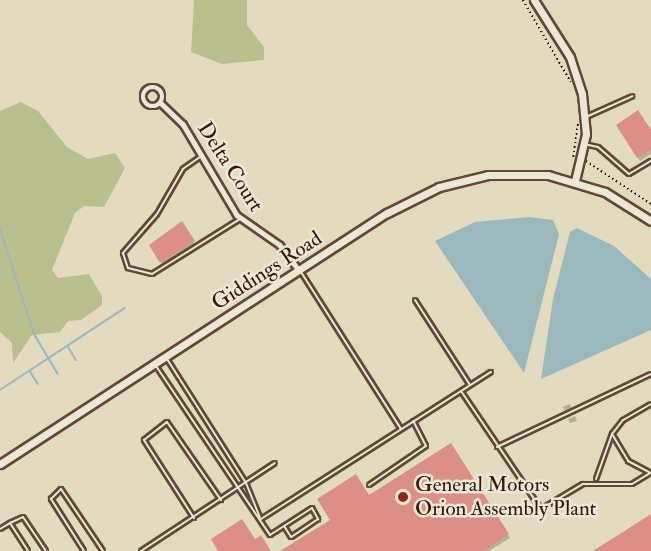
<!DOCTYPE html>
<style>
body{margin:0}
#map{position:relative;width:651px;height:551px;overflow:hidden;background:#e3dbbf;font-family:"IM FELL Double Pica",serif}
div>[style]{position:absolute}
.green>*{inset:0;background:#bbbe8d}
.water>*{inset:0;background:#9bb8bd}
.shadow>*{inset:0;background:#0003}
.stream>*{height:1.5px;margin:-0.75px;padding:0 0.75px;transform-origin:0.75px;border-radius:0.75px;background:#9bb8bd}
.building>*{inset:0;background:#db8f87}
.path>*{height:1.5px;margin-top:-0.75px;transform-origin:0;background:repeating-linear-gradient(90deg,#321809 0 1.5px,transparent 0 4.5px)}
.roads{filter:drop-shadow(2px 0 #5e4936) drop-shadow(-2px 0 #5e4936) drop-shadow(0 2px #5e4936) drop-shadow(0 -2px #5e4936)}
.lane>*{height:2px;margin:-1px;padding:0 1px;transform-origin:1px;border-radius:1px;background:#ede8d5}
.street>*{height:4.5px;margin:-2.25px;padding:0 2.25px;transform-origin:2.25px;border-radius:2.25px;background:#ede8d5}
.street>.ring{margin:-2.25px;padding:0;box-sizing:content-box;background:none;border:4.5px solid #ede8d5;border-radius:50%}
.secondary>*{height:7px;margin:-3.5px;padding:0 3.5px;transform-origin:3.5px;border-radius:3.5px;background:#ede8d5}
.dots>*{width:16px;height:16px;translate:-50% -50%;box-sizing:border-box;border:3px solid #ede8d5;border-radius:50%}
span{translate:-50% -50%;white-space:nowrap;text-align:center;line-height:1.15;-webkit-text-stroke:5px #ede8d5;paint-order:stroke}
.street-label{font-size:21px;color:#321809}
.poi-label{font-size:21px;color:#321809}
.left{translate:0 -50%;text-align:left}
</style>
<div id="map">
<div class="green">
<i style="clip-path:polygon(194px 0,247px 0,247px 25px,264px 47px,264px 60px,222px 64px,191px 52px)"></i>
<i style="clip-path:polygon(21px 102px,38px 111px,67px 147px,88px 159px,115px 153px,125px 168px,104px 207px,84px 206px,75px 213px,52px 270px,58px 278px,89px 274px,102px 296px,102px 305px,81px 320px,68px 321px,60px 332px,32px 335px,13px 363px,12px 343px,0 332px,0 111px)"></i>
</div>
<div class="water">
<i style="clip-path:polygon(529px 217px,553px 220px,559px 234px,524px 373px,435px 241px,475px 222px)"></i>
<i style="clip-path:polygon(577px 228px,614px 246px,651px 279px,651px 330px,541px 379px,553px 299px,570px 232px)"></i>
</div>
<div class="shadow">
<i style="clip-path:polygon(618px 125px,651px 133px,651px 154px,640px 161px)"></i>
<i style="clip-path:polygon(182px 223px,195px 245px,163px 265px,151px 245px)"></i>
<i style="clip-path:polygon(570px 404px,571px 408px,565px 411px,563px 407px)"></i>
<i style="clip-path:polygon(575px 416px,577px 421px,570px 423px,568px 419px)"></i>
<i style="clip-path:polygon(451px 445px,510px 538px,489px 551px,283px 551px)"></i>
</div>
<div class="stream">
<i style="left:0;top:228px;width:113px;rotate:71.9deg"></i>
<i style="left:35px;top:335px;width:45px;rotate:59.5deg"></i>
<i style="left:68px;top:346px;width:16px;rotate:60deg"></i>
<i style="left:30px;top:371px;width:15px;rotate:58deg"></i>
<i style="left:0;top:390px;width:149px;rotate:-33.3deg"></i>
</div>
<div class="building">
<i style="clip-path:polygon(638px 110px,651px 130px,651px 150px,637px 158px,616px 125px)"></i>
<i style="clip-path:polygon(182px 221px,195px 241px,160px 263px,149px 245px)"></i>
<i style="clip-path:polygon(451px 443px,509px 534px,483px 551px,280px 551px,330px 520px,317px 499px,356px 474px,369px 495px)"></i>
<i style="clip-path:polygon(651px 514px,651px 551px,593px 551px)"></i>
<i style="clip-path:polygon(242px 519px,255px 539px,261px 535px,271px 551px,218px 551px,211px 539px)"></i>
</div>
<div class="path">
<i style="left:523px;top:0;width:95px;rotate:59.7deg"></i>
<i style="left:573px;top:157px;width:36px;rotate:-82deg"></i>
<i style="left:586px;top:161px;width:78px;rotate:33.5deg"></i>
</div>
<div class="roads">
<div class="lane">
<i style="left:586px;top:117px;width:51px;rotate:-24.1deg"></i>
<i style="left:584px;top:144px;width:14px;rotate:12deg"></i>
<i style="left:598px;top:147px;width:41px;rotate:41.1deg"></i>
<i style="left:629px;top:174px;width:26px;rotate:-31deg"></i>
<i style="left:200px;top:157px;width:21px;rotate:145deg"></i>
<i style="left:183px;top:169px;width:52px;rotate:120deg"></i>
<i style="left:157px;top:214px;width:52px;rotate:131.1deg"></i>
<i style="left:123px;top:253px;width:16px;rotate:72deg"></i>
<i style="left:128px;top:268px;width:25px;rotate:14deg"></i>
<i style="left:152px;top:274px;width:104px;rotate:-32deg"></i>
<i style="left:301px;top:272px;width:186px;rotate:57.5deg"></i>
<i style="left:415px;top:300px;width:101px;rotate:57.1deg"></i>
<i style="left:167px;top:359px;width:147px;rotate:57.5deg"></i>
<i style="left:246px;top:483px;width:37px;rotate:68deg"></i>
<i style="left:156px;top:366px;width:204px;rotate:56deg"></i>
<i style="left:270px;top:535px;width:50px;rotate:-32.7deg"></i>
<i style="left:312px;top:508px;width:13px;rotate:61deg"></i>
<i style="left:318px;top:519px;width:32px;rotate:146deg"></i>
<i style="left:291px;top:537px;width:13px;rotate:-122deg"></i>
<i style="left:461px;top:391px;width:143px;rotate:55.9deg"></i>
<i style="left:541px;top:509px;width:49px;rotate:-30.8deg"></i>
<i style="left:583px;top:484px;width:49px"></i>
<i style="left:632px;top:484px;width:21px;rotate:-31deg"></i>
<i style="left:651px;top:404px;width:32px;rotate:150deg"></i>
<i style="left:623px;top:420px;width:18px;rotate:128deg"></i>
<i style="left:612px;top:434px;width:31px;rotate:59deg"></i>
<i style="left:628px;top:461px;width:26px;rotate:28deg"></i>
<i style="left:497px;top:447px;width:170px;rotate:-25.4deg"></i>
<i style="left:596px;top:479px;width:48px;rotate:-70.4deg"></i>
<i style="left:369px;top:485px;width:69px;rotate:-34.4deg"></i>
<i style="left:426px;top:446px;width:28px;rotate:-117deg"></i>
<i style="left:194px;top:518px;width:93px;rotate:-122.7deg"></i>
<i style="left:144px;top:440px;width:29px;rotate:-38deg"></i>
<i style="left:167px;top:422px;width:95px;rotate:55.3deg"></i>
<i style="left:261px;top:519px;width:273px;rotate:-32.6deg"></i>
<i style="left:10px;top:523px;width:14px;rotate:-25deg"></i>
<i style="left:23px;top:517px;width:41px;rotate:55.9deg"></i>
<i style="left:0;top:529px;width:12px;rotate:-31deg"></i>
<i style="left:10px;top:523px;width:33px;rotate:57deg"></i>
<i style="left:84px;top:551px;width:62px;rotate:-122.4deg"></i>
<i style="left:51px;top:499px;width:14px;rotate:-45deg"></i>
<i style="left:61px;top:489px;width:75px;rotate:55.9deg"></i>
<i style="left:141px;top:551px;width:160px;rotate:-33.3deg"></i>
</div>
<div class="street">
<i class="ring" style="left:143px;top:87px;width:15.5px;height:15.5px"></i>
<i style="left:161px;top:103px;width:30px;rotate:44deg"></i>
<i style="left:183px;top:124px;width:106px;rotate:59.3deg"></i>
<i style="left:237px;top:215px;width:52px;rotate:34.9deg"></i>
<i style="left:280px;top:245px;width:31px;rotate:53deg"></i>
</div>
<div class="secondary">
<i style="left:534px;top:0;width:67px;rotate:57.7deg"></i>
<i style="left:570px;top:57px;width:39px;rotate:72deg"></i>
<i style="left:582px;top:94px;width:40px;rotate:84.3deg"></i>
<i style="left:586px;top:134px;width:48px;rotate:103.2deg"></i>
<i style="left:0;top:464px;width:461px;rotate:-33deg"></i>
<i style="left:387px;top:213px;width:58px;rotate:-26.6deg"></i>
<i style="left:439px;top:187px;width:50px;rotate:-13.8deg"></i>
<i style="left:488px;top:175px;width:60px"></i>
<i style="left:548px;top:175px;width:59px;rotate:16.6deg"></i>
<i style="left:605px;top:192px;width:54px;rotate:32.2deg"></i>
</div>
</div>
<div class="dots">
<i style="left:403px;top:497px;background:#8f2418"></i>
</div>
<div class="street-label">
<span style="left:230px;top:167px;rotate:57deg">Delta Court</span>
<span style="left:267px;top:271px;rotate:-33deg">Giddings Road</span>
</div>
<div class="poi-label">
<span class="left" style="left:415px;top:497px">General Motors<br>Orion Assembly Plant</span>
</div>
</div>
